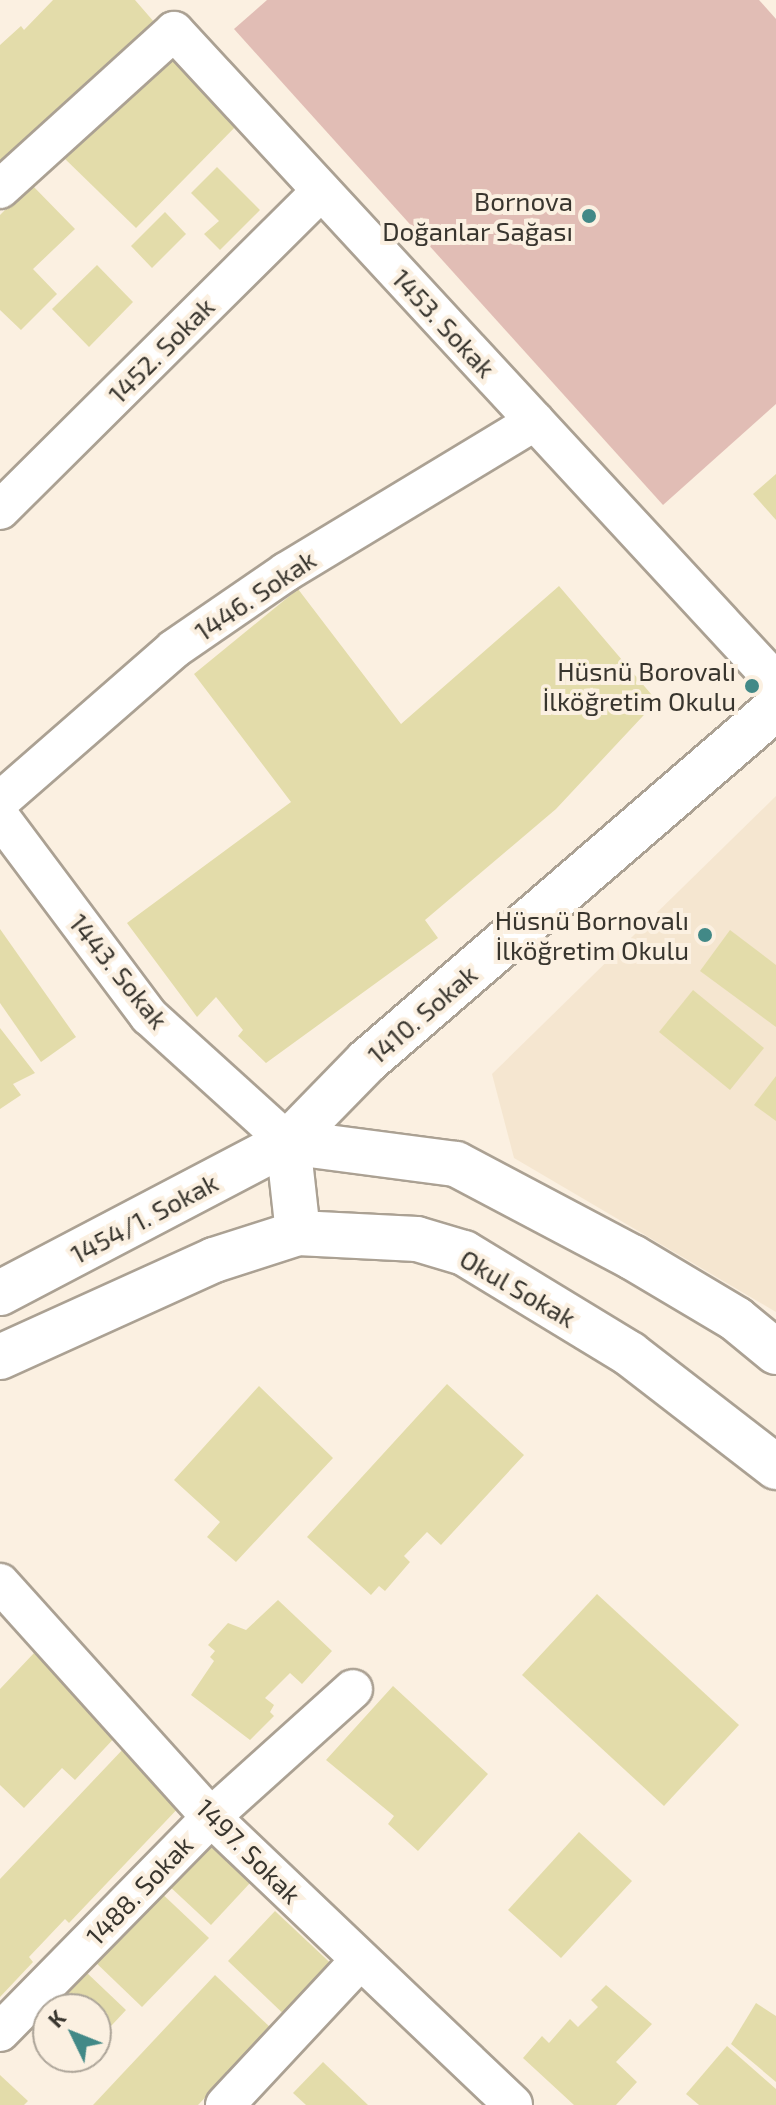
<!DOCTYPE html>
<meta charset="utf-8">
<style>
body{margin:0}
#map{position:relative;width:776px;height:2105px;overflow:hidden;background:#fbf0e1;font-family:"Exo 2",sans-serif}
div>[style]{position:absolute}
.built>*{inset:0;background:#f5e6d0}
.green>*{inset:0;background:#e1bdb5}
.building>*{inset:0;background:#e3dcaa}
.roads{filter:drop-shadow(2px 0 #aba193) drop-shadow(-2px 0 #aba193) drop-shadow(0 2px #aba193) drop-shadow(0 -2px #aba193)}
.street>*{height:38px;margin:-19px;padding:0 19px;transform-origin:19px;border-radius:19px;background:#fff}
.secondary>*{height:44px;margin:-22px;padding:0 22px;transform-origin:22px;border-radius:22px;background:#fff}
.dots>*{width:22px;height:22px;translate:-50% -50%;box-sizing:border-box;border:4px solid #fbf0e1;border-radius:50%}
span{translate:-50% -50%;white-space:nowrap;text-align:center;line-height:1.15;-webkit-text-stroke:8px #fbf0e1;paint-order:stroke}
.poi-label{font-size:26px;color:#38352e}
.right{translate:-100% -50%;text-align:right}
.street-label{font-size:26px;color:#38352e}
.north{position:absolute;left:32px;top:1993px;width:80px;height:80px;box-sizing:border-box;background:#fbf0e1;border:2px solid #ada599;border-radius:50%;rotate:313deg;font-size:22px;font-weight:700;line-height:32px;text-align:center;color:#38352e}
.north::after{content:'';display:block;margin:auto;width:28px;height:36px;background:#428987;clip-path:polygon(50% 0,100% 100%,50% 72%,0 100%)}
</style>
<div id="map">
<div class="built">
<i style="clip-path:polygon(776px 796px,776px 1312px,514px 1158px,492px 1074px)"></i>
</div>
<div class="green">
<i style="clip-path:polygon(267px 0,759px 0,776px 19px,776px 404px,663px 505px,234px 29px)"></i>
</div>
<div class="building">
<i style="clip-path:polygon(53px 0,135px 0,161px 30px,0 171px,0 45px,21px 26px,24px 30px)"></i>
<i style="clip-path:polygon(168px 50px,241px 121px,136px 228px,62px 156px)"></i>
<i style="clip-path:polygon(217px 167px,260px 210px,220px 250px,204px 234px,219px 221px,191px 193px)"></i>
<i style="clip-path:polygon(31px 184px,75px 229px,33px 269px,57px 294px,21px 330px,0 310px,0 215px)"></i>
<i style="clip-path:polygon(165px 212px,186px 234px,152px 268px,131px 246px)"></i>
<i style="clip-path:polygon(97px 265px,133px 302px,89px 347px,52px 309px)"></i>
<i style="clip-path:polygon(776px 474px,776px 520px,753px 494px)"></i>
<i style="clip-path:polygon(559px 586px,657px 701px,556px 809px,425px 920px,438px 938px,266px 1063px,238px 1036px,243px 1030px,216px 997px,197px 1017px,127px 923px,291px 802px,194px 674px,298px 589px,401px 724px)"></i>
<i style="clip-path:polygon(0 929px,76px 1037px,41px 1062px,0 1003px)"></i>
<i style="clip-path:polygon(730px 930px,776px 965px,776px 1027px,700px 971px)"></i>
<i style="clip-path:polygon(693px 990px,764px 1048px,730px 1090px,659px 1032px)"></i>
<i style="clip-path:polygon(0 1028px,35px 1073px,13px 1084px,21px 1095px,0 1109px)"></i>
<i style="clip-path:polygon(776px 1076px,776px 1121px,754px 1105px)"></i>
<i style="clip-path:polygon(447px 1384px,524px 1455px,441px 1545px,427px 1532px,404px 1556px,410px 1562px,385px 1591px,379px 1586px,371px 1595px,307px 1537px)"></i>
<i style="clip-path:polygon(259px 1386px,333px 1458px,236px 1562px,207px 1537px,220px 1522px,174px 1480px)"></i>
<i style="clip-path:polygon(597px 1594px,739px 1725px,664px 1806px,522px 1675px)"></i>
<i style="clip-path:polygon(278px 1600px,332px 1651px,302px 1684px,290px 1673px,265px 1698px,274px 1705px,270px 1712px,274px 1716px,250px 1740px,191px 1695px,214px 1661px,210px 1657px,215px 1651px,208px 1645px,228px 1623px,246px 1630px)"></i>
<i style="clip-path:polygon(34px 1653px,119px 1733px,75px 1780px,62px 1768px,24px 1808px,0 1785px,0 1689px)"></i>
<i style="clip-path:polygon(393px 1686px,488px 1774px,418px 1851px,388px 1824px,394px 1816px,326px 1760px)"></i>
<i style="clip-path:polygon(125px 1747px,183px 1803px,69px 1923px,65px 1919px,29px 1957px,33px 1962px,0 1997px,0 1879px)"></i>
<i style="clip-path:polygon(579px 1832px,632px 1881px,561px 1958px,508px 1910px)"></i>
<i style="clip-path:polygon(206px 1842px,250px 1883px,211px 1925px,167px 1884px)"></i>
<i style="clip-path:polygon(157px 1889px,209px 1938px,142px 2007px,91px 1958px)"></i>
<i style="clip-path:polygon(275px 1911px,340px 1972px,292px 2022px,228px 1961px)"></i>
<i style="clip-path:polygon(86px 1972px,126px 2010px,98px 2040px,96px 2009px,65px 2009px,58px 2002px)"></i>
<i style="clip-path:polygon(215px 1975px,271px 2028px,245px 2056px,198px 2105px,93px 2105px)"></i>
<i style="clip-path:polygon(606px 1985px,652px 2024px,616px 2062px,637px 2082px,616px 2105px,574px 2105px,523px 2058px,542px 2036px,549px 2043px,570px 2019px,578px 2027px,598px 2007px,591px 2000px)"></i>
<i style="clip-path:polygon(756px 2003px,776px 2016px,776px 2082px,731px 2044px)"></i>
<i style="clip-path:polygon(727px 2046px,776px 2089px,776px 2105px,699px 2105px,686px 2094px)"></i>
<i style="clip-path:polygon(323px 2062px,368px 2105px,306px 2105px,293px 2093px)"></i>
<i style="clip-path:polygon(0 2075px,28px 2101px,24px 2105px,0 2105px)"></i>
</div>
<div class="roads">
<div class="street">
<i style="left:0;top:189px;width:235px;rotate:-42.2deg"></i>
<i style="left:174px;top:31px;width:887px;rotate:47.24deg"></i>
<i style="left:0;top:510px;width:453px;rotate:-44.8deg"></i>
<i style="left:0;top:801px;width:231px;rotate:-41.1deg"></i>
<i style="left:174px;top:649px;width:136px;rotate:-34.5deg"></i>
<i style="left:286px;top:572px;width:291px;rotate:-31.2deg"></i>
<i style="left:0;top:817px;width:249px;rotate:53.2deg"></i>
<i style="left:149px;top:1016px;width:188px;rotate:42.2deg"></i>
<i style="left:0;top:1583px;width:315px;rotate:48deg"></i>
<i style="left:211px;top:1817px;width:417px;rotate:43.6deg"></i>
<i style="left:0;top:2032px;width:301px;rotate:-45.5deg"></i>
<i style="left:211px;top:1817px;width:191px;rotate:-42deg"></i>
<i style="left:225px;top:2105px;width:198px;rotate:-47deg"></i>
</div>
<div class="secondary">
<i style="left:298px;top:1233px;width:92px;rotate:-96.3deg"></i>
<i style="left:288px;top:1142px;width:113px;rotate:-45.7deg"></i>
<i style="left:367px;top:1061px;width:540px;rotate:-40.8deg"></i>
<i style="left:0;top:1293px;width:325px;rotate:-27.7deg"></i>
<i style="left:288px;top:1142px;width:169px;rotate:7.5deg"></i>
<i style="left:456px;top:1164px;width:199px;rotate:27.9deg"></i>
<i style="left:632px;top:1257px;width:121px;rotate:30.8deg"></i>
<i style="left:736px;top:1319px;width:52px;rotate:39.5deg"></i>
<i style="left:0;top:1357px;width:235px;rotate:-24.4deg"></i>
<i style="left:214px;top:1260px;width:88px;rotate:-17.8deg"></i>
<i style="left:298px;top:1233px;width:119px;rotate:2.9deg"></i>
<i style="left:417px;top:1239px;width:49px;rotate:16.6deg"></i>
<i style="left:464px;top:1253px;width:194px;rotate:31.3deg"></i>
<i style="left:630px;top:1354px;width:185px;rotate:37.7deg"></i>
</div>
</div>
<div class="dots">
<i style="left:589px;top:216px;background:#428987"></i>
<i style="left:752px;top:686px;background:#428987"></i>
<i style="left:705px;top:935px;background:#428987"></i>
</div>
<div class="poi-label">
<span class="right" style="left:573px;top:216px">Bornova<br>Doğanlar Sağası</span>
<span class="right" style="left:736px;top:686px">Hüsnü Borovalı<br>İlköğretim Okulu</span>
<span class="right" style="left:689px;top:935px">Hüsnü Bornovalı<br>İlköğretim Okulu</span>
</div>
<div class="street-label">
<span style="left:444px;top:323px;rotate:47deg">1453. Sokak</span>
<span style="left:161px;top:350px;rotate:-45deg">1452. Sokak</span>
<span style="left:255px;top:595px;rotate:-34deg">1446. Sokak</span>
<span style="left:119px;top:971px;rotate:51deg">1443. Sokak</span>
<span style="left:422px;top:1014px;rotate:-41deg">1410. Sokak</span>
<span style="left:144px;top:1218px;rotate:-28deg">1454/1. Sokak</span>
<span style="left:518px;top:1288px;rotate:30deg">Okul Sokak</span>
<span style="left:249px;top:1851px;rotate:45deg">1497. Sokak</span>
<span style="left:139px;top:1890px;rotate:-46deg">1488. Sokak</span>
</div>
<div class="north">K</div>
</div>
